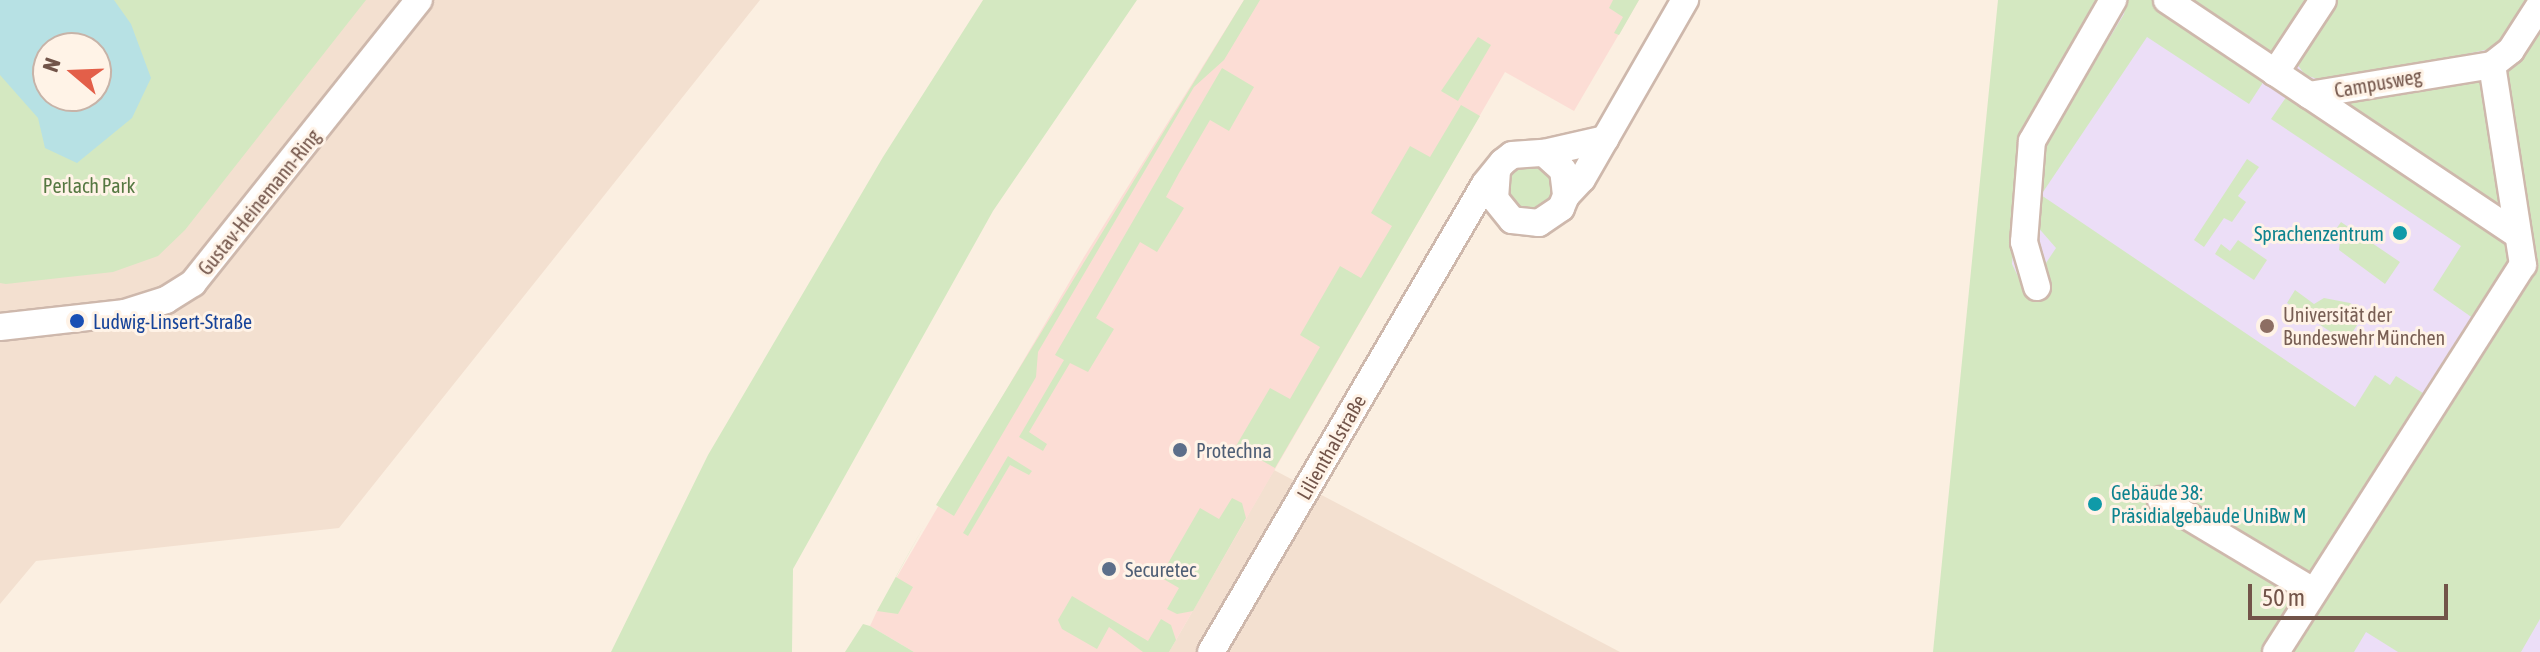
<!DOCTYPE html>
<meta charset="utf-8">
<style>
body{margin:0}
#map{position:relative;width:2540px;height:652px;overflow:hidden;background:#fbefe1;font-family:"Asap Condensed",sans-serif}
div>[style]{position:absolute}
.residential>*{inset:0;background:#f3e0d0}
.commercial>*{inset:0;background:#fcddd5}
.education>*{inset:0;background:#ecdef7}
.green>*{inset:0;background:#d4e8c1}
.round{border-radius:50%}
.water>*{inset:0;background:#b7e1e4}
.roads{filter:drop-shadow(2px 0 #ceb8ac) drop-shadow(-2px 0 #ceb8ac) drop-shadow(0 2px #ceb8ac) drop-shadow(0 -2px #ceb8ac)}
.street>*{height:26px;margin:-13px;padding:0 13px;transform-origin:13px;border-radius:13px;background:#fff}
.dots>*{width:22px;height:22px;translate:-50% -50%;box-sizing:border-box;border:4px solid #fff3e7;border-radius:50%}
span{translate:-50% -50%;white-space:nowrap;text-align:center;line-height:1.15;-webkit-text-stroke:6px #fff3e7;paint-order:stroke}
.street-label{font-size:20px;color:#725449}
.park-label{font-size:20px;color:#567842}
.culture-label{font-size:20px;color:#0d838f}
.right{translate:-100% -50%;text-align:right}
.left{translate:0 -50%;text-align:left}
.education-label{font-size:20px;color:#785e54}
.transit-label{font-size:20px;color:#164399}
.service-label{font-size:20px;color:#4e5e75}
.north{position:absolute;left:32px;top:32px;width:80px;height:80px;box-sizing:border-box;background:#fff3e7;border:2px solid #c7b3a8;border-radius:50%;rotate:289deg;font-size:22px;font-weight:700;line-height:32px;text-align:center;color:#725449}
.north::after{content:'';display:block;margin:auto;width:28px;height:36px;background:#e35f49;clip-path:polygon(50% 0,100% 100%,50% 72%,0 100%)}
.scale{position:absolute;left:2248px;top:584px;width:200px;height:36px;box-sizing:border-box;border:4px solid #725449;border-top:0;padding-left:10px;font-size:24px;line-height:28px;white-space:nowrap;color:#725449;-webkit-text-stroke:6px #fff3e7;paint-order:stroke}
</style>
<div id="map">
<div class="residential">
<i style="clip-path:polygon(evenodd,0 0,760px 0,339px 528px,36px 561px,0 604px,0 0,48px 48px,96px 48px,96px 96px,48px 96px,48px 48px)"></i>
<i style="clip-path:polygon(1274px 470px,1620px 652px,1169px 652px)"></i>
</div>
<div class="commercial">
<i style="clip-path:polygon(1244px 0,1639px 0,1574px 111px,1505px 72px,1169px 652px,914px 652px,870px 626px,877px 611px,1084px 257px)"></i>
</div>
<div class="education">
<i style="clip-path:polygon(2038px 0,2540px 0,2540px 652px,1951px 652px)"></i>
</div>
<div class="green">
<i style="clip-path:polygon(evenodd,0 0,366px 0,185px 230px,158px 256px,113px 272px,6px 284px,0 283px,0 0,48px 48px,96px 48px,96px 96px,48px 96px,48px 48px)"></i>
<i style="clip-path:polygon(983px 0,1137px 0,993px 211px,793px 569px,792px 652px,611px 652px,708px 455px,883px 157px)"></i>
<i style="clip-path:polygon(1244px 0,1260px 0,1224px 60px,1194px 87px,1038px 352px,1036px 377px,954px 516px,936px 505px)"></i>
<i style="clip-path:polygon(1613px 0,1639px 0,1619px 35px,1614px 33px,1623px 17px,1609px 8px)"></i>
<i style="clip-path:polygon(1998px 0,2101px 0,2023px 131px,2012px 264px,2026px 293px,2056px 248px,2036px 225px,2045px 144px,2124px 14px,2126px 0,2317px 0,2249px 104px,2147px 37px,2041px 195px,2355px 407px,2375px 375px,2390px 385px,2396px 376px,2426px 395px,2477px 321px,2433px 290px,2461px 246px,2271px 119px,2289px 93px,2335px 99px,2462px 75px,2540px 24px,2540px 619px,2521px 652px,2398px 652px,2366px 632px,2354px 652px,1933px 652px)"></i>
<i style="clip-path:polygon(2327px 0,2526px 0,2527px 2px,2504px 46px,2330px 83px,2305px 75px,2294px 60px)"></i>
<i style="clip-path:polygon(1478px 37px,1491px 45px,1458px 101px,1441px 91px)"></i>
<i style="clip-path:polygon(1222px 68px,1254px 87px,1229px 131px,1210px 120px,1179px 173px,1166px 197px,1184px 208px,1157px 252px,1140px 242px,1096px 318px,1114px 329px,1088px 372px,1070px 363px,1029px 432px,1047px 444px,1043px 451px,1019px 437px,1064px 360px,1055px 355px)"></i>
<i style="clip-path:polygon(1461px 105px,1480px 116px,1275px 468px,1236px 446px,1270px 388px,1290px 399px,1320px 347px,1300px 335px,1340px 266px,1361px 278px,1392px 226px,1371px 213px,1410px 146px,1430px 157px)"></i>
<i style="clip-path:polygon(2247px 159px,2259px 167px,2238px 196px,2246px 202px,2232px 222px,2224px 218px,2204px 247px,2194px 240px)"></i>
<i class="round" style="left:1506px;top:163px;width:48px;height:48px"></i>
<i style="clip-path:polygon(2341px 222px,2400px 262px,2385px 284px,2339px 250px,2340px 241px,2332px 235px)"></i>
<i style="clip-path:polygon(2238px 240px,2267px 260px,2254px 280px,2215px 254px,2221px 244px,2230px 251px)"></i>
<i style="clip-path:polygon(2295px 290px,2314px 304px,2324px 298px,2350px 303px,2365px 313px,2346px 342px,2287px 303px)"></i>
<i style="clip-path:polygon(1008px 456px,1032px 471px,1029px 475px,1010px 465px,968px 536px,963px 533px)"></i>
<i style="clip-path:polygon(1232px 498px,1242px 503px,1246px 518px,1193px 611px,1177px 614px,1167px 609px,1179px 588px,1160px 577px,1200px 508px,1219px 519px)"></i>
<i style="clip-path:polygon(927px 520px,896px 577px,913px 587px,898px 614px,877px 611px)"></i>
<i style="clip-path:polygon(1072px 596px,1148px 641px,1161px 619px,1171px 625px,1176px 640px,1169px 652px,1143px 652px,1109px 627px,1097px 649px,1062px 629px,1058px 620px)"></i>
<i style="clip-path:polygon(863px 624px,870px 626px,914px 652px,845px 652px)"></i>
</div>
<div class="water">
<i style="clip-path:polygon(evenodd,0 0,114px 0,131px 24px,151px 78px,132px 118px,77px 163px,45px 148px,38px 118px,0 75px,0 0,48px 48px,96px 48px,96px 96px,48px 96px,48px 48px)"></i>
</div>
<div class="roads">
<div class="street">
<i style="left:2167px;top:0;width:171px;rotate:33.8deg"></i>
<i style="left:2309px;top:95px;width:185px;rotate:-9.3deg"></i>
<i style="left:2492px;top:65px;width:24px;rotate:-38deg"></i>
<i style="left:2511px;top:50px;width:54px;rotate:-57.2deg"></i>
<i style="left:2275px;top:73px;width:87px;rotate:-56.7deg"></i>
<i style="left:2309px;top:95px;width:250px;rotate:33.8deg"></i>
<i style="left:1544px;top:153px;width:63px;rotate:-12.9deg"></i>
<i style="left:1566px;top:196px;width:23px;rotate:-47deg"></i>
<i style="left:1582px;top:179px;width:207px;rotate:-60.1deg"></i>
<i style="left:2037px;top:287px;width:47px;rotate:-106.1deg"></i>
<i style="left:2024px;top:242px;width:101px;rotate:-85.5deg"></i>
<i style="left:2032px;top:141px;width:163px;rotate:-60.1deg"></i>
<i style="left:0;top:327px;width:126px;rotate:-6.4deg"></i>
<i style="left:125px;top:313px;width:43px;rotate:-17.6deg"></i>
<i style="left:166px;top:300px;width:32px;rotate:-32deg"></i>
<i style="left:193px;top:283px;width:362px;rotate:-51.4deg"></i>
<i style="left:2161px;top:500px;width:177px;rotate:30.9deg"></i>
<i style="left:1211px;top:652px;width:542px;rotate:-59.65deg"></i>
<i style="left:1485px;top:184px;width:28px;rotate:-51deg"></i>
<i style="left:1503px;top:162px;width:11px;rotate:-38deg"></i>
<i style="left:1512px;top:155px;width:32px;rotate:-4deg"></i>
<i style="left:1544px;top:153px;width:25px;rotate:42deg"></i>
<i style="left:1563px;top:170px;width:26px;rotate:83deg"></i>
<i style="left:1566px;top:196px;width:13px;rotate:113deg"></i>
<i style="left:1561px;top:208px;width:27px;rotate:146deg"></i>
<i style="left:1539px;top:223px;width:27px;rotate:-174deg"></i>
<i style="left:1512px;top:220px;width:27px;rotate:-129deg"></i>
<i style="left:1495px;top:199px;width:27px;rotate:-86deg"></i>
<i style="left:2276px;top:652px;width:459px;rotate:-57.5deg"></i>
<i style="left:2523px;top:265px;width:202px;rotate:-98.8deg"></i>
</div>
</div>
<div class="dots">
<i style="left:2400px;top:233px;background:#0f9aa8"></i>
<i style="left:77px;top:321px;background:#1a4fb4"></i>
<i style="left:2267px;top:326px;background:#8d6e63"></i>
<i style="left:1180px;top:450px;background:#5c6f8a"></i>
<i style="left:2095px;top:504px;background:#0f9aa8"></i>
<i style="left:1109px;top:569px;background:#5c6f8a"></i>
</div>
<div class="street-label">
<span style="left:2378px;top:83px;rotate:-10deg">Campusweg</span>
<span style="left:259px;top:202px;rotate:-51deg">Gustav-Heinemann-Ring</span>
<span style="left:1331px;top:447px;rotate:-60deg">Lilienthalstraße</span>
</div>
<div class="park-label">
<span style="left:89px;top:185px">Perlach Park</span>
</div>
<div class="culture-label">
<span class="right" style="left:2384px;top:233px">Sprachenzentrum</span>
<span class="left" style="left:2111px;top:504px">Gebäude 38:<br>Präsidialgebäude UniBw M</span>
</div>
<div class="education-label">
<span class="left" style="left:2283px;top:326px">Universität der<br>Bundeswehr München</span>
</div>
<div class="transit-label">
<span class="left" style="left:93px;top:321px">Ludwig-Linsert-Straße</span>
</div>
<div class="service-label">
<span class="left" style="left:1196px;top:450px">Protechna</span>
<span class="left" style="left:1125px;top:569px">Securetec</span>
</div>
<div class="north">N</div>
<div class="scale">50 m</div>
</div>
